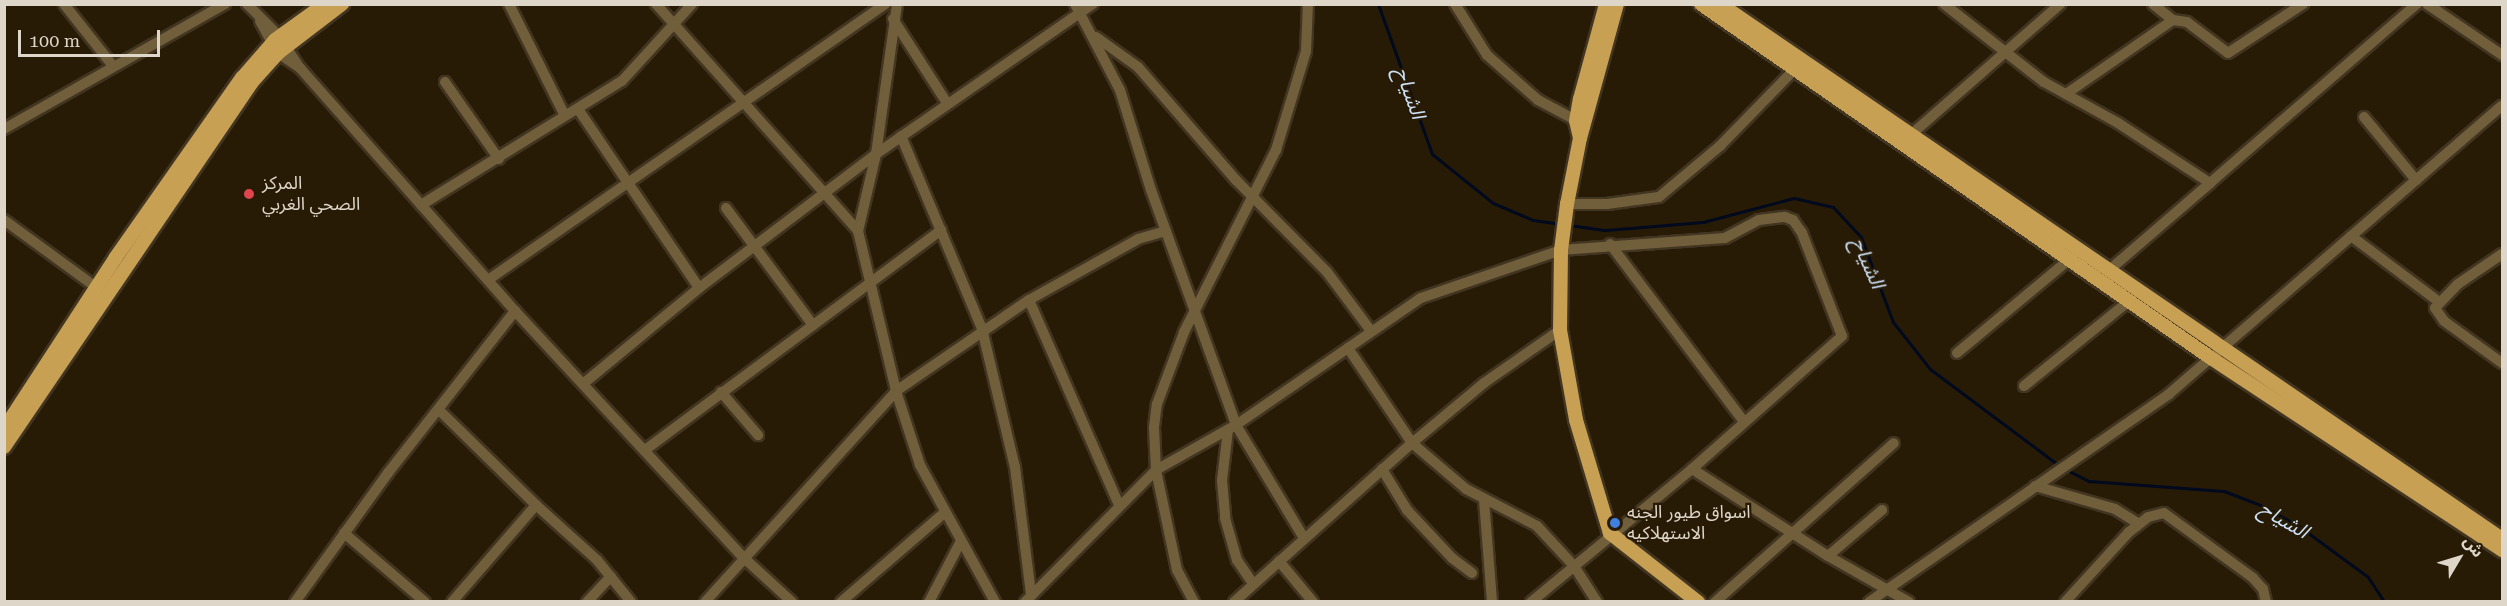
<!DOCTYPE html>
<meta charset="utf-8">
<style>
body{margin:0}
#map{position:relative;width:2507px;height:606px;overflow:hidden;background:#281b06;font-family:"Roboto Serif","Noto Sans Arabic",serif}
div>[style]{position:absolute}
.stream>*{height:3px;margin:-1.5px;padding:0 1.5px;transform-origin:1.5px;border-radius:1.5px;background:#00091d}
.roads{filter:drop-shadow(2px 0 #423521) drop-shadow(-2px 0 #423521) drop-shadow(0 2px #423521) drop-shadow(0 -2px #423521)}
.minor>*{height:10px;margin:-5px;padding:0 5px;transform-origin:5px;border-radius:5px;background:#715f3c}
.major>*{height:14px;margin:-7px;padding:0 7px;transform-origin:7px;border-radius:7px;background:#c7a053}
.dots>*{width:16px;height:16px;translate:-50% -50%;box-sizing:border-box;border:3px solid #281b06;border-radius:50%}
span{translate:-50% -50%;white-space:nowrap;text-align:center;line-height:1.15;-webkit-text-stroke:4.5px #281b06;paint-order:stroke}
.poi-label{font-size:18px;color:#dfd6ca}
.left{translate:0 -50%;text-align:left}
.water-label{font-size:20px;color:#cde2f8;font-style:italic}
.frame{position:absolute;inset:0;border:6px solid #dfd6ca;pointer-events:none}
.north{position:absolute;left:2429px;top:528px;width:60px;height:60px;-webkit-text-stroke:4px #281b06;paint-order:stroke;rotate:52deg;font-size:16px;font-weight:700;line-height:24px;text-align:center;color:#dfd6ca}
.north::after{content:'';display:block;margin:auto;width:21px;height:27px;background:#dfd6ca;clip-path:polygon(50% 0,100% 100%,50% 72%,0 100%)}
.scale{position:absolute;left:18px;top:30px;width:142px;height:27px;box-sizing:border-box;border:3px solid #dfd6ca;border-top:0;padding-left:8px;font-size:18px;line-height:21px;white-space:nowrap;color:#dfd6ca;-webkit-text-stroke:4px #281b06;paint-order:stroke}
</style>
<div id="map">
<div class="stream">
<i style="left:1378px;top:4px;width:159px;rotate:70.2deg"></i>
<i style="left:1432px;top:154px;width:78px;rotate:38.8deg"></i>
<i style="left:1493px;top:203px;width:43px;rotate:23deg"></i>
<i style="left:1533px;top:220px;width:27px;rotate:8deg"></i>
<i style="left:1569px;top:225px;width:37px;rotate:8deg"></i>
<i style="left:1606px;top:230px;width:97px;rotate:-4.7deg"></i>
<i style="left:1703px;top:222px;width:94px;rotate:-14.8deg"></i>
<i style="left:1794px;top:198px;width:40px;rotate:13deg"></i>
<i style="left:1833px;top:207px;width:41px;rotate:47deg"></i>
<i style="left:1861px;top:237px;width:91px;rotate:69.4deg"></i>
<i style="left:1893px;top:322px;width:60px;rotate:51.8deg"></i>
<i style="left:1930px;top:369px;width:164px;rotate:36.8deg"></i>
<i style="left:2067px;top:470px;width:25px;rotate:27deg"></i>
<i style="left:2089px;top:481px;width:135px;rotate:4.2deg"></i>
<i style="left:2224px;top:491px;width:42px;rotate:21deg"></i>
<i style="left:2263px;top:506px;width:43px;rotate:29.6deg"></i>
<i style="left:2300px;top:527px;width:84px;rotate:36.3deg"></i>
<i style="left:2368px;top:577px;width:30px;rotate:57deg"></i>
</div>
<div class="roads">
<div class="minor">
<i style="left:64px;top:4px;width:79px;rotate:51.7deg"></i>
<i style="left:247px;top:4px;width:45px;rotate:45deg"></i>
<i style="left:279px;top:36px;width:38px;rotate:57deg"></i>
<i style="left:300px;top:68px;width:324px;rotate:48.5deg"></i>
<i style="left:515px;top:311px;width:337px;rotate:47.2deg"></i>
<i style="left:744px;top:558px;width:65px;rotate:42.5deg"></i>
<i style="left:509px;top:4px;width:125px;rotate:63.4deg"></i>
<i style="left:656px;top:4px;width:304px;rotate:48.3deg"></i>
<i style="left:858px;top:231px;width:164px;rotate:76.6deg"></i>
<i style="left:896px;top:391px;width:78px;rotate:72deg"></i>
<i style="left:920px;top:465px;width:156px;rotate:61.3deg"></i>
<i style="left:1075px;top:4px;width:97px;rotate:62.4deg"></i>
<i style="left:1120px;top:90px;width:105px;rotate:72.8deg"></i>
<i style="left:1151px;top:190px;width:250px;rotate:70.1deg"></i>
<i style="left:1236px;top:425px;width:132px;rotate:59deg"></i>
<i style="left:1455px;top:4px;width:60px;rotate:57.9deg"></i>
<i style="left:1487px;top:55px;width:68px;rotate:41.4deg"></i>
<i style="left:1538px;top:100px;width:49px;rotate:28.1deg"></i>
<i style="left:1944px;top:4px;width:127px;rotate:38deg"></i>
<i style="left:2044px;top:82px;width:85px;rotate:29deg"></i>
<i style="left:2118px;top:123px;width:110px;rotate:33.1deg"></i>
<i style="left:2210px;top:183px;width:274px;rotate:-40.9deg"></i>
<i style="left:2153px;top:4px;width:26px;rotate:39deg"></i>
<i style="left:2427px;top:4px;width:91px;rotate:34.2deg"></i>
<i style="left:893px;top:19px;width:100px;rotate:57.3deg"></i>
<i style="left:260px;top:21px;width:37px;rotate:61deg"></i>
<i style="left:278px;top:53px;width:27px;rotate:34deg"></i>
<i style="left:1096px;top:37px;width:52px;rotate:35.5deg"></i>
<i style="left:1138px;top:67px;width:150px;rotate:49.1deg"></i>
<i style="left:1236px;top:180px;width:129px;rotate:45.3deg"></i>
<i style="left:1327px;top:272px;width:74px;rotate:53.3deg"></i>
<i style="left:445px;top:82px;width:94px;rotate:55deg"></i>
<i style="left:2066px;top:94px;width:130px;rotate:-34.7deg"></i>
<i style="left:2173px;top:20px;width:14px;rotate:8deg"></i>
<i style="left:2187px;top:22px;width:51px;rotate:37.1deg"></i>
<i style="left:2228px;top:53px;width:90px;rotate:-33.2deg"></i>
<i style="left:578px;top:109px;width:216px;rotate:55.9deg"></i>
<i style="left:2364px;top:117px;width:82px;rotate:50.5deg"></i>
<i style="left:4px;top:129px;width:254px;rotate:-29.5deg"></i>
<i style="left:901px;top:136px;width:209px;rotate:67.2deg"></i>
<i style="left:982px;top:329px;width:142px;rotate:76.6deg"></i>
<i style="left:1015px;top:467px;width:127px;rotate:82.8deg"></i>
<i style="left:1906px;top:139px;width:205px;rotate:-41.2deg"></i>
<i style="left:1567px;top:204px;width:40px"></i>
<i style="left:1607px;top:204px;width:52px;rotate:-7.7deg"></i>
<i style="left:1659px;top:197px;width:80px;rotate:-39.9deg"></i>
<i style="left:1720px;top:146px;width:107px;rotate:-45.8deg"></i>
<i style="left:421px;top:205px;width:236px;rotate:-31.7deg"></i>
<i style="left:622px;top:81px;width:104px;rotate:-47.7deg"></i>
<i style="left:726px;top:208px;width:146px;rotate:53.4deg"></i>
<i style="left:4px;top:220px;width:114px;rotate:36.1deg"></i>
<i style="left:858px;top:231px;width:79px;rotate:-76.8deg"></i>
<i style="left:876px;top:154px;width:151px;rotate:-82deg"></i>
<i style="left:2351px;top:236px;width:109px;rotate:36.8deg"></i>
<i style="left:1610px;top:244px;width:223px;rotate:53deg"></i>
<i style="left:2502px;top:254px;width:53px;rotate:145.7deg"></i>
<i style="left:2458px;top:284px;width:33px;rotate:134deg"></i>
<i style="left:2435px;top:308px;width:16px;rotate:55deg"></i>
<i style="left:2444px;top:321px;width:72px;rotate:35.9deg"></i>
<i style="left:2107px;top:272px;width:136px;rotate:-40.8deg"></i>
<i style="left:488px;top:280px;width:484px;rotate:-34.8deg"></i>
<i style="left:1029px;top:300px;width:224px;rotate:66.3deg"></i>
<i style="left:1348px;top:348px;width:115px;rotate:56deg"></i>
<i style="left:1412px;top:443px;width:71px;rotate:40.4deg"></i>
<i style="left:1466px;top:489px;width:80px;rotate:27.5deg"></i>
<i style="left:1537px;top:526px;width:54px;rotate:47.2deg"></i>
<i style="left:1574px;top:566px;width:43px;rotate:57.4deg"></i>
<i style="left:1957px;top:353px;width:147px;rotate:-39.8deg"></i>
<i style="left:583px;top:384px;width:151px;rotate:-39.6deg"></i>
<i style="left:699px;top:288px;width:222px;rotate:-37.1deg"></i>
<i style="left:876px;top:154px;width:264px;rotate:-34.7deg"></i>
<i style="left:2024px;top:386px;width:135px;rotate:-39deg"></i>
<i style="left:721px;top:392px;width:57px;rotate:49.3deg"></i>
<i style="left:439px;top:410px;width:136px;rotate:44.4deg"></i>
<i style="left:536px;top:505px;width:128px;rotate:130.9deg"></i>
<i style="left:1228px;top:430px;width:50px;rotate:96.8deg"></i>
<i style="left:1222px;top:480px;width:38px;rotate:85deg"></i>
<i style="left:1225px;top:518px;width:44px;rotate:74.1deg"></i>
<i style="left:1237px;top:560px;width:29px;rotate:56deg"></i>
<i style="left:645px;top:450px;width:369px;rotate:-36.6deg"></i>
<i style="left:1382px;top:469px;width:48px;rotate:58.6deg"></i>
<i style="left:1407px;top:510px;width:66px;rotate:46.8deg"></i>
<i style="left:1452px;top:558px;width:25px;rotate:37deg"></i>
<i style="left:1692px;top:469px;width:161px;rotate:32.6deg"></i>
<i style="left:1828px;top:556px;width:93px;rotate:29.6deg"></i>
<i style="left:2035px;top:486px;width:83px;rotate:16deg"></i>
<i style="left:2115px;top:509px;width:28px;rotate:32deg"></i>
<i style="left:1484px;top:500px;width:102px;rotate:85.5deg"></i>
<i style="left:536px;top:505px;width:82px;rotate:42deg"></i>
<i style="left:597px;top:560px;width:54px;rotate:51deg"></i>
<i style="left:344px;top:533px;width:106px;rotate:40.4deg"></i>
<i style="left:1828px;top:556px;width:71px;rotate:-40.4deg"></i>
<i style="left:1279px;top:561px;width:53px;rotate:50.3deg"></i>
<i style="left:295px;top:602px;width:159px;rotate:-54.2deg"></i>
<i style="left:388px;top:473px;width:206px;rotate:-51.9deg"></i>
<i style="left:587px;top:602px;width:35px;rotate:-47deg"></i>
<i style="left:705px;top:602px;width:285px;rotate:-47.8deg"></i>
<i style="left:896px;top:391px;width:161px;rotate:-34.4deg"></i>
<i style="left:1029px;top:300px;width:125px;rotate:-29.2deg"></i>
<i style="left:1138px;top:239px;width:29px;rotate:-16deg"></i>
<i style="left:841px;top:602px;width:136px;rotate:-40.8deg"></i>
<i style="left:929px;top:602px;width:69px;rotate:-62.3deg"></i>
<i style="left:1025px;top:602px;width:186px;rotate:-45.2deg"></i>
<i style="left:1156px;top:470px;width:92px;rotate:-29.4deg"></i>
<i style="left:1236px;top:425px;width:224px;rotate:-34.5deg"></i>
<i style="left:1421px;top:298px;width:148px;rotate:-18.9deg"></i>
<i style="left:1561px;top:250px;width:164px;rotate:-4.2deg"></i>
<i style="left:1725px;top:238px;width:38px;rotate:-28deg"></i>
<i style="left:1759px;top:220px;width:26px;rotate:-7deg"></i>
<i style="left:1785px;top:217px;width:9px;rotate:21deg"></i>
<i style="left:1793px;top:220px;width:16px;rotate:55deg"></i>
<i style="left:1802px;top:233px;width:110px;rotate:68.8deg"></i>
<i style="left:1842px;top:336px;width:200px;rotate:138.4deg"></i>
<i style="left:1692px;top:469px;width:209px;rotate:140.4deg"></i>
<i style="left:1194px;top:602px;width:36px;rotate:-118deg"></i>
<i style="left:1177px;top:570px;width:102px;rotate:-101.9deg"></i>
<i style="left:1156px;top:470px;width:43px;rotate:-92.7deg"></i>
<i style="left:1154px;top:427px;width:23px;rotate:-83deg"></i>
<i style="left:1157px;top:404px;width:77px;rotate:-69.4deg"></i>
<i style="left:1184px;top:332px;width:204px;rotate:-63.2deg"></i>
<i style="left:1276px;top:150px;width:103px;rotate:-73.1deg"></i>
<i style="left:1306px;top:51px;width:47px;rotate:-87.6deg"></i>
<i style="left:1234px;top:602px;width:239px;rotate:-41.8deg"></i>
<i style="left:1412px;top:443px;width:94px;rotate:-39.8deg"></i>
<i style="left:1484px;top:383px;width:93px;rotate:-34.9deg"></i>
<i style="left:1715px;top:602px;width:239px;rotate:-41.6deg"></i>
<i style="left:1869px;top:602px;width:365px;rotate:-34.7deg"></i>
<i style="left:2169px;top:394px;width:440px;rotate:-40.9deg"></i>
<i style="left:2065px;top:602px;width:95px;rotate:-47.6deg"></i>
<i style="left:2129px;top:532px;width:24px;rotate:-38deg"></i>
<i style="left:2148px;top:517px;width:16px;rotate:-14deg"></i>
<i style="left:2164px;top:513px;width:110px;rotate:36.1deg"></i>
<i style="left:2253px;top:578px;width:15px;rotate:48deg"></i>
<i style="left:2263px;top:589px;width:13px;rotate:77deg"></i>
</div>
<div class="major">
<i style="left:1617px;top:4px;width:139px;rotate:105.4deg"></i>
<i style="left:1580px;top:138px;width:67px;rotate:101.1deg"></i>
<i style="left:1567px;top:204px;width:46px;rotate:97.4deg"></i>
<i style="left:1561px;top:250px;width:80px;rotate:90.7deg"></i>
<i style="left:1560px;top:330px;width:91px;rotate:79.9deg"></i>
<i style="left:1576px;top:420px;width:118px;rotate:73.3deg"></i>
<i style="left:1610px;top:533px;width:112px;rotate:38.1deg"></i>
<i style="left:1701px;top:4px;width:621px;rotate:34.77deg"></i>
<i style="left:2211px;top:358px;width:349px;rotate:33.4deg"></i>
<i style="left:1720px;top:4px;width:947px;rotate:34.38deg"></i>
<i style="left:1580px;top:138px;width:17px;rotate:-103deg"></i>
<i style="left:1576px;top:121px;width:22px;rotate:-80deg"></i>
<i style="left:1580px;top:99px;width:98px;rotate:-74.7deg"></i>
<i style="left:4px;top:429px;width:205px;rotate:-56.9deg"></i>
<i style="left:116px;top:257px;width:219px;rotate:-54.9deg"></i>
<i style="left:242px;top:78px;width:50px;rotate:-49deg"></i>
<i style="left:275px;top:40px;width:62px;rotate:-35.8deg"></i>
<i style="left:4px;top:447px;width:440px;rotate:-55.8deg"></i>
<i style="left:251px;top:83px;width:40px;rotate:-48deg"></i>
<i style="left:278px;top:53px;width:81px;rotate:-37.4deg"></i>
</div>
</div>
<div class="dots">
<i style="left:249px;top:194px;background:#e0444e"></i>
<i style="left:1615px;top:523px;background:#3f7fe0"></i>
</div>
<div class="poi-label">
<span class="left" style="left:262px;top:194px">المركز<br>الصحي الغربي</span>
<span class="left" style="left:1627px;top:523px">اسواق طيور الجنه<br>الاستهلاكيه</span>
</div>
<div class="water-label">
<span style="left:1410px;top:93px;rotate:70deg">الشياح</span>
<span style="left:1868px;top:263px;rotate:66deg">الشياح</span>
<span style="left:2284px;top:520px;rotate:30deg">الشياح</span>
</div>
<div class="frame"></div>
<div class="north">ش</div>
<div class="scale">100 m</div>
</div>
